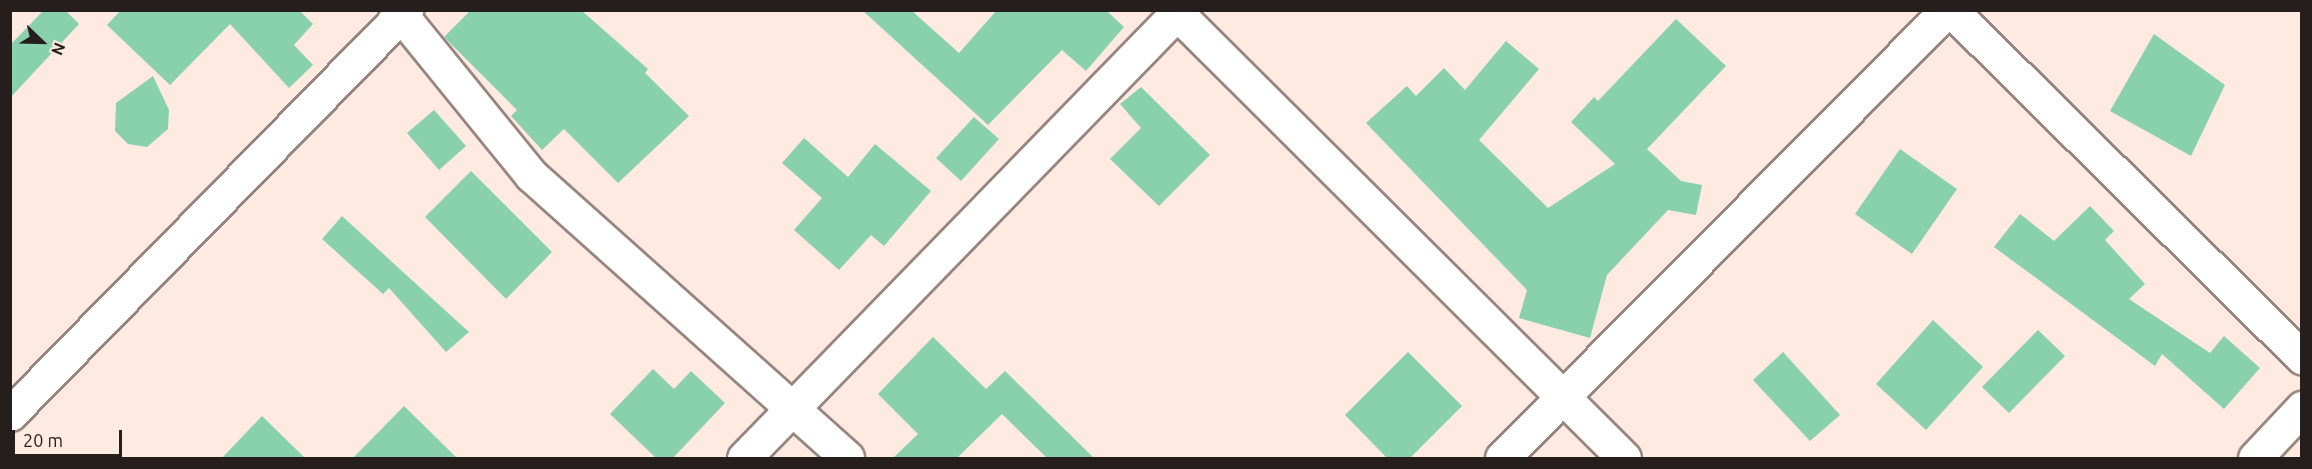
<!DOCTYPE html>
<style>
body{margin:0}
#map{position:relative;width:2312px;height:469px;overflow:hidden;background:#ffeae2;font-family:Ubuntu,sans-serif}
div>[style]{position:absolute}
.building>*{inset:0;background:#89d0ad}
.roads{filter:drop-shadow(2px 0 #97857e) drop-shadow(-2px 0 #97857e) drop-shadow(0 2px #97857e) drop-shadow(0 -2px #97857e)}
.minor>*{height:33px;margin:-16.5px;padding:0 16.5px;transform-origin:16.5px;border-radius:16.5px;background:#fff}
span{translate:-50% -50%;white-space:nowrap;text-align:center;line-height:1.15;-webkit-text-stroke:4.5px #ffeae2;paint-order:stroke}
.frame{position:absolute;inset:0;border:12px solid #261e1c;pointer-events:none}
.north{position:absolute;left:12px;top:12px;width:60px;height:60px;-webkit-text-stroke:4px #ffeae2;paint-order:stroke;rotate:113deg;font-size:16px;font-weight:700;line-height:24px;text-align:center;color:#261e1c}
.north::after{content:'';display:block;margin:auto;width:21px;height:27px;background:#261e1c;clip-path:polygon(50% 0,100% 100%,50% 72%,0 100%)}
.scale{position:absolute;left:12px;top:430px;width:110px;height:27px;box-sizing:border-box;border:3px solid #261e1c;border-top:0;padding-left:8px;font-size:18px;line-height:21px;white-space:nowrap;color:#261e1c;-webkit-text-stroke:4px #ffeae2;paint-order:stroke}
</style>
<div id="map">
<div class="building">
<i style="clip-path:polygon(44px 10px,65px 10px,79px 24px,10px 98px,10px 45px)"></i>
<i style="clip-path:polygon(121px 10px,299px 10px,313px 24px,294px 45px,313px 65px,289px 88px,230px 24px,170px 85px,107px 25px)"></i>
<i style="clip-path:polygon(471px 10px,581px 10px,648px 69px,645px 73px,689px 116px,618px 183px,564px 129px,542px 150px,511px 116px,517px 110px,444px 37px)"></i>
<i style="clip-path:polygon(862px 10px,911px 10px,959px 53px,997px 10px,1106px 10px,1124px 27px,1086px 71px,1062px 50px,988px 125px)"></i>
<i style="clip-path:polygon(1676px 19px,1726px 66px,1647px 149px,1681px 181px,1702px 185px,1696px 215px,1668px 210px,1607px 275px,1590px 338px,1519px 318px,1527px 290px,1366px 123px,1407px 86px,1416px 96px,1444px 68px,1465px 90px,1506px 41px,1539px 69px,1479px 140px,1548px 208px,1615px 164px,1571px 122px,1594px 97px,1598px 101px)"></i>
<i style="clip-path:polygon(2154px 34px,2225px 85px,2191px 156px,2110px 111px)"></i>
<i style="clip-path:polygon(153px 76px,169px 110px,168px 129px,147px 147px,128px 144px,115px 131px,116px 103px)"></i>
<i style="clip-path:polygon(1141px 87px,1210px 155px,1159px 206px,1110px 159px,1141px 128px,1120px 104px)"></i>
<i style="clip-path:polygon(434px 110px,466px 146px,439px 170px,407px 133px)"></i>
<i style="clip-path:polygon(974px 117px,999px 139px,961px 181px,936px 158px)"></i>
<i style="clip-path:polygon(804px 138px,848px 177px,875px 144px,931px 191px,884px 246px,871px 235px,839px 270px,794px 230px,822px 198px,782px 163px)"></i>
<i style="clip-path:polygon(1900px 149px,1957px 189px,1912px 254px,1855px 214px)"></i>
<i style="clip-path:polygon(471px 171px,552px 252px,506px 299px,425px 217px)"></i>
<i style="clip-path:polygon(2090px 206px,2114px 231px,2105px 240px,2145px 284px,2129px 299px,2210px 353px,2224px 336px,2260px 368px,2224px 409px,2162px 354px,2155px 366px,1994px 247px,2020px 214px,2054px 241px)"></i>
<i style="clip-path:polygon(342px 216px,403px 272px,469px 332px,446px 352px,389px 288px,383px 294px,322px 239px)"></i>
<i style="clip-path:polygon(1933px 320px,1983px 367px,1926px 430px,1876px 384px)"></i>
<i style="clip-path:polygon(2038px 330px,2065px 356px,2009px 413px,1982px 387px)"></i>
<i style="clip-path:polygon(933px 337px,986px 389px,1005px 371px,1095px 459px,1048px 459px,1002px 414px,956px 459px,892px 459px,918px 434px,878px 394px)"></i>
<i style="clip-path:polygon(1408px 352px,1462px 406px,1409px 459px,1388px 459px,1345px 415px)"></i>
<i style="clip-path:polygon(1783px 352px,1840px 415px,1810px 441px,1753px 380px)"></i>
<i style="clip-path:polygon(653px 369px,674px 389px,691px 371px,725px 403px,672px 459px,657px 459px,610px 414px)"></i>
<i style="clip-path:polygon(404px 406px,458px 459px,352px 459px)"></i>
<i style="clip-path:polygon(262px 416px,306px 459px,221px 459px)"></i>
</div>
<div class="roads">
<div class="minor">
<i style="left:397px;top:10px;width:213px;rotate:50.9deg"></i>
<i style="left:531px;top:175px;width:424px;rotate:41.8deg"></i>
<i style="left:1174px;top:10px;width:635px;rotate:44.87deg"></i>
<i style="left:1951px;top:10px;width:494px;rotate:44.7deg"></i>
<i style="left:10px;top:414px;width:566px;rotate:-45.57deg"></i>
<i style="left:744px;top:458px;width:625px;rotate:-45.78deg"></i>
<i style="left:1502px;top:458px;width:631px;rotate:-45.19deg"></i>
<i style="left:2255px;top:458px;width:69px;rotate:-46.8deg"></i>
</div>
</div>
<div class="frame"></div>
<div class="north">N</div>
<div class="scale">20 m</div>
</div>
